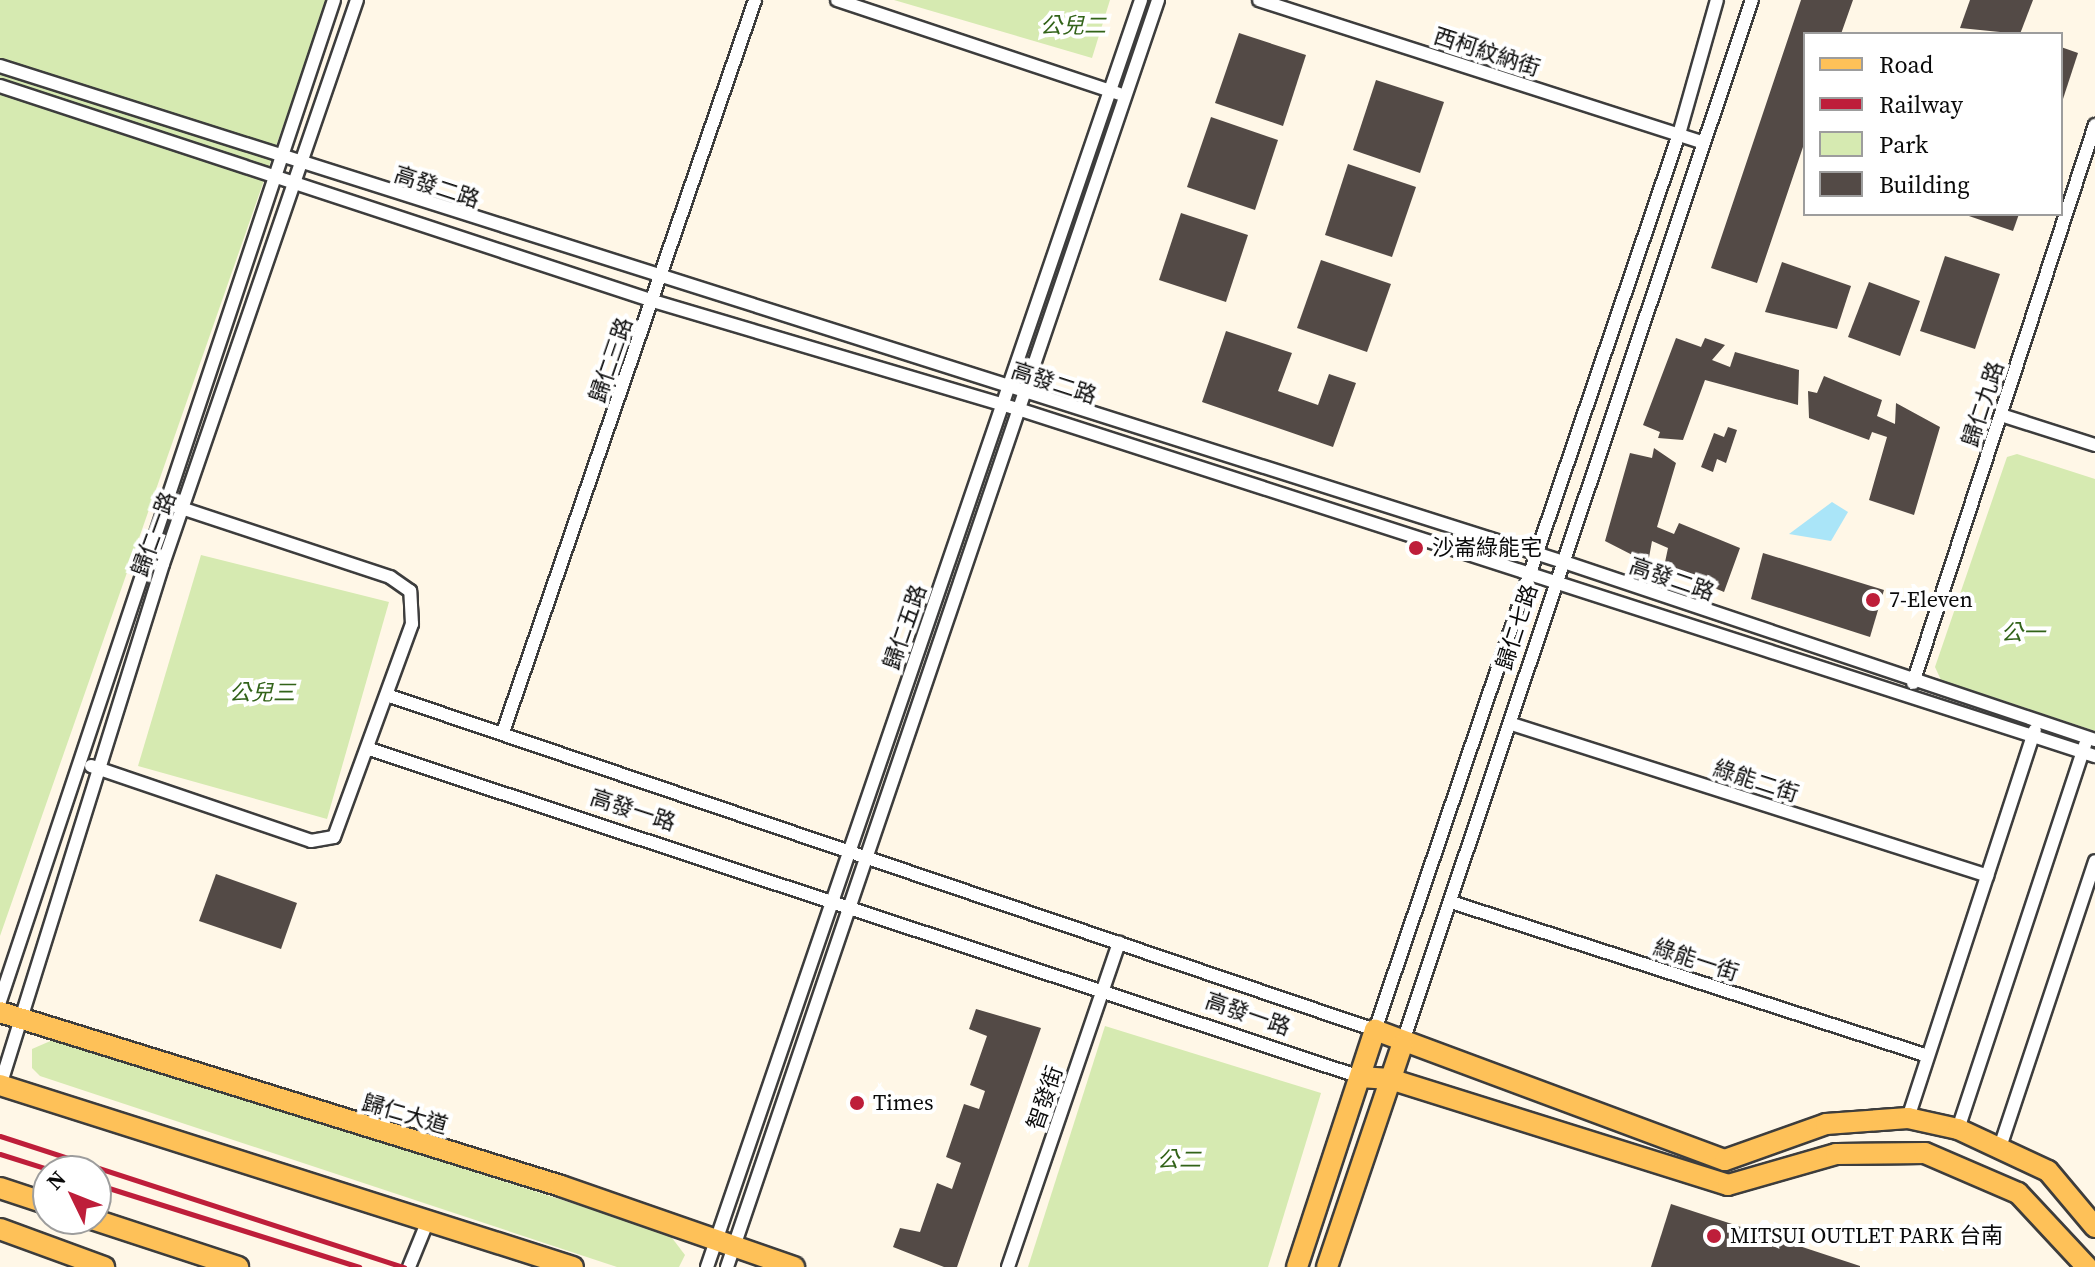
<!DOCTYPE html>
<meta charset="utf-8">
<style>
body{margin:0}
#map{position:relative;width:2095px;height:1267px;overflow:hidden;background:#fff7e7;font-family:"Source Serif 4","Noto Sans TC",serif}
div>[style]{position:absolute}
.green>*{inset:0;background:#d6eab1}
.water>*{inset:0;background:#aae5f8}
.building>*{inset:0;background:#534a46}
.roads{filter:drop-shadow(2px 0 #3d3d3d) drop-shadow(-2px 0 #3d3d3d) drop-shadow(0 2px #3d3d3d) drop-shadow(0 -2px #3d3d3d)}
.street>*{height:12px;margin:-6px;padding:0 6px;transform-origin:6px;border-radius:6px;background:#fff}
.primary>*{height:20px;margin:-10px;padding:0 10px;transform-origin:10px;border-radius:10px;background:#fec158}
.rail>*{height:5px;margin:-2.5px;padding:0 2.5px;transform-origin:2.5px;border-radius:2.5px;background:#be1e3a}
.dots>*{width:22px;height:22px;translate:-50% -50%;box-sizing:border-box;border:4px solid #fff;border-radius:50%}
span{translate:-50% -50%;white-space:nowrap;text-align:center;line-height:1.15;-webkit-text-stroke:8px #fff;paint-order:stroke}
.park-label{font-size:22px;color:#326319;font-style:italic}
.street-label{font-size:22px;color:#0a0a0a}
.poi-label{font-size:22px;color:#0a0a0a}
.left{translate:0 -50%;text-align:left}
.legend{position:absolute;left:1803px;top:32px;width:260px;height:184px;box-sizing:border-box;background:#fff;border:2px solid #9d9d9d;margin:0;padding:10px 14px;list-style:none;font-size:24px;color:#0a0a0a}
.legend li{display:flex;align-items:center;gap:16px;height:40px}
.legend b{width:40px;border:2px solid #9d9d9d}
.north{position:absolute;left:32px;top:1155px;width:80px;height:80px;box-sizing:border-box;background:#fff;border:2px solid #9d9d9d;border-radius:50%;rotate:313deg;font-size:22px;font-weight:700;line-height:32px;text-align:center;color:#0a0a0a}
.north::after{content:'';display:block;margin:auto;width:28px;height:36px;background:#be1e3a;clip-path:polygon(50% 0,100% 100%,50% 72%,0 100%)}
</style>
<div id="map">
<div class="green">
<i style="clip-path:polygon(0 0,327px 0,0 936px)"></i>
<i style="clip-path:polygon(894px 0,1110px 0,1092px 58px)"></i>
<i style="clip-path:polygon(2017px 454px,2095px 479px,2095px 731px,1941px 680px,1935px 667px,2007px 457px)"></i>
<i style="clip-path:polygon(201px 555px,389px 602px,327px 819px,138px 766px)"></i>
<i style="clip-path:polygon(1105px 1026px,1321px 1093px,1268px 1267px,1028px 1267px)"></i>
<i style="clip-path:polygon(55px 1039px,669px 1234px,685px 1255px,679px 1267px,617px 1267px,40px 1076px,32px 1068px,32px 1049px)"></i>
</div>
<div class="water">
<i style="clip-path:polygon(1832px 502px,1848px 512px,1831px 541px,1789px 534px)"></i>
</div>
<div class="building">
<i style="clip-path:polygon(1801px 0,1853px 0,1841px 34px,1805px 34px,1805px 141px,1757px 283px,1711px 268px)"></i>
<i style="clip-path:polygon(1970px 0,2033px 0,2020px 34px,1960px 28px)"></i>
<i style="clip-path:polygon(1239px 33px,1306px 55px,1283px 126px,1215px 103px)"></i>
<i style="clip-path:polygon(2061px 47px,2078px 53px,2062px 102px,2061px 102px)"></i>
<i style="clip-path:polygon(1376px 80px,1444px 102px,1420px 173px,1353px 150px)"></i>
<i style="clip-path:polygon(1211px 117px,1278px 140px,1255px 210px,1187px 187px)"></i>
<i style="clip-path:polygon(1348px 164px,1416px 187px,1392px 257px,1325px 235px)"></i>
<i style="clip-path:polygon(1181px 213px,1248px 235px,1226px 302px,1159px 280px)"></i>
<i style="clip-path:polygon(1963px 214px,2019px 214px,2013px 231px)"></i>
<i style="clip-path:polygon(1945px 256px,2000px 274px,1975px 349px,1920px 331px)"></i>
<i style="clip-path:polygon(1321px 260px,1391px 284px,1367px 352px,1297px 328px)"></i>
<i style="clip-path:polygon(1782px 262px,1851px 286px,1837px 329px,1765px 312px)"></i>
<i style="clip-path:polygon(1869px 282px,1920px 301px,1900px 356px,1848px 337px)"></i>
<i style="clip-path:polygon(1226px 331px,1292px 353px,1278px 391px,1318px 405px,1329px 374px,1356px 383px,1333px 447px,1202px 402px)"></i>
<i style="clip-path:polygon(1676px 338px,1701px 347px,1705px 338px,1725px 345px,1712px 360px,1730px 367px,1735px 352px,1799px 370px,1798px 405px,1705px 380px,1683px 440px,1658px 438px,1660px 432px,1643px 425px)"></i>
<i style="clip-path:polygon(1824px 376px,1882px 400px,1877px 416px,1895px 424px,1896px 403px,1940px 427px,1914px 515px,1869px 500px,1887px 437px,1872px 432px,1869px 440px,1809px 418px,1808px 391px,1817px 393px)"></i>
<i style="clip-path:polygon(1728px 427px,1737px 430px,1726px 463px,1717px 459px,1713px 472px,1701px 467px,1714px 433px,1724px 437px)"></i>
<i style="clip-path:polygon(1654px 448px,1676px 463px,1657px 527px,1674px 534px,1679px 523px,1740px 548px,1724px 592px,1664px 567px,1668px 548px,1652px 541px,1648px 563px,1605px 541px,1630px 453px,1652px 458px)"></i>
<i style="clip-path:polygon(1763px 553px,1884px 590px,1870px 637px,1751px 599px)"></i>
<i style="clip-path:polygon(216px 874px,297px 903px,281px 949px,199px 921px)"></i>
<i style="clip-path:polygon(976px 1009px,1041px 1028px,957px 1267px,944px 1267px,893px 1247px,900px 1228px,920px 1232px,937px 1183px,952px 1189px,961px 1163px,946px 1157px,964px 1104px,979px 1109px,985px 1091px,970px 1085px,987px 1036px,969px 1029px)"></i>
<i style="clip-path:polygon(1671px 1204px,1860px 1266px,1860px 1267px,1651px 1267px)"></i>
</div>
<div class="roads">
<div class="street">
<i style="left:837px;top:0;width:297px;rotate:18.4deg"></i>
<i style="left:1259px;top:0;width:465px;rotate:17.8deg"></i>
<i style="left:0;top:66px;width:1641px;rotate:17.6deg"></i>
<i style="left:1564px;top:562px;width:560px;rotate:18.53deg"></i>
<i style="left:0;top:86px;width:687px;rotate:18.22deg"></i>
<i style="left:653px;top:301px;width:381px;rotate:16.5deg"></i>
<i style="left:1018px;top:409px;width:1132px;rotate:17.86deg"></i>
<i style="left:2001px;top:415px;width:99px;rotate:17.7deg"></i>
<i style="left:1913px;top:683px;width:587px;rotate:-71.94deg"></i>
<i style="left:387px;top:695px;width:1043px;rotate:18.73deg"></i>
<i style="left:1375px;top:1030px;width:946px;rotate:-71.26deg"></i>
<i style="left:1679px;top:134px;width:139px;rotate:-74.2deg"></i>
<i style="left:1512px;top:724px;width:499px;rotate:17.7deg"></i>
<i style="left:503px;top:732px;width:774px;rotate:-71deg"></i>
<i style="left:369px;top:749px;width:1044px;rotate:18.31deg"></i>
<i style="left:91px;top:766px;width:232px;rotate:18.8deg"></i>
<i style="left:311px;top:841px;width:23px;rotate:-10deg"></i>
<i style="left:334px;top:837px;width:227px;rotate:-69.9deg"></i>
<i style="left:412px;top:624px;width:33px;rotate:-93deg"></i>
<i style="left:410px;top:591px;width:24px;rotate:-145deg"></i>
<i style="left:390px;top:577px;width:239px;rotate:-161.7deg"></i>
<i style="left:1451px;top:902px;width:501px;rotate:17.89deg"></i>
<i style="left:0;top:1001px;width:1055px;rotate:-71.55deg"></i>
<i style="left:1402px;top:1044px;width:1101px;rotate:-71.47deg"></i>
<i style="left:0;top:1086px;width:547px;rotate:-72.66deg"></i>
<i style="left:163px;top:564px;width:596px;rotate:-71.02deg"></i>
<i style="left:1908px;top:1118px;width:408px;rotate:-71.9deg"></i>
<i style="left:1958px;top:1129px;width:405px;rotate:-71.7deg"></i>
<i style="left:2001px;top:1144px;width:298px;rotate:-71.6deg"></i>
<i style="left:409px;top:1267px;width:48px;rotate:-67.8deg"></i>
<i style="left:707px;top:1267px;width:1339px;rotate:-71.09deg"></i>
<i style="left:727px;top:1267px;width:1338px;rotate:-71.21deg"></i>
<i style="left:1008px;top:1267px;width:343px;rotate:-71.1deg"></i>
</div>
<div class="primary">
<i style="left:0;top:1012px;width:587px;rotate:17.23deg"></i>
<i style="left:561px;top:1186px;width:247px;rotate:19.2deg"></i>
<i style="left:1360px;top:1077px;width:30px;rotate:4deg"></i>
<i style="left:1390px;top:1079px;width:354px;rotate:17.4deg"></i>
<i style="left:1728px;top:1185px;width:112px;rotate:-16deg"></i>
<i style="left:1836px;top:1154px;width:89px;rotate:-0.6deg"></i>
<i style="left:1925px;top:1153px;width:101px;rotate:23.3deg"></i>
<i style="left:2018px;top:1193px;width:101px;rotate:47deg"></i>
<i style="left:0;top:1085px;width:601px;rotate:17.62deg"></i>
<i style="left:0;top:1188px;width:51px;rotate:18.4deg"></i>
<i style="left:92px;top:1219px;width:154px;rotate:18.2deg"></i>
<i style="left:0;top:1229px;width:111px;rotate:20.1deg"></i>
<i style="left:1297px;top:1267px;width:250px;rotate:-71.8deg"></i>
<i style="left:1375px;top:1030px;width:373px;rotate:20.4deg"></i>
<i style="left:1725px;top:1160px;width:107px;rotate:-19.6deg"></i>
<i style="left:1826px;top:1124px;width:82px;rotate:-4.2deg"></i>
<i style="left:1908px;top:1118px;width:51px;rotate:12.4deg"></i>
<i style="left:1958px;top:1129px;width:99px;rotate:25deg"></i>
<i style="left:2048px;top:1171px;width:73px;rotate:50deg"></i>
<i style="left:1327px;top:1267px;width:234px;rotate:-71.3deg"></i>
</div>
</div>
<div class="rail">
<i style="left:0;top:1136px;width:425px;rotate:18deg"></i>
<i style="left:0;top:1154px;width:57px;rotate:17.5deg"></i>
<i style="left:96px;top:1184px;width:276px;rotate:17.5deg"></i>
</div>
<div class="dots">
<i style="left:1416px;top:548px;background:#be1e3a"></i>
<i style="left:1873px;top:600px;background:#be1e3a"></i>
<i style="left:857px;top:1103px;background:#be1e3a"></i>
<i style="left:1714px;top:1236px;background:#be1e3a"></i>
</div>
<div class="park-label">
<span style="left:1073px;top:26px">公兒二</span>
<span style="left:2023px;top:633px">公一</span>
<span style="left:262px;top:693px">公兒三</span>
<span style="left:1179px;top:1160px">公二</span>
</div>
<div class="street-label">
<span style="left:1487px;top:52px;rotate:18deg">西柯紋納街</span>
<span style="left:437px;top:187px;rotate:18deg">高發二路</span>
<span style="left:611px;top:360px;rotate:-71deg">歸仁三路</span>
<span style="left:1054px;top:383px;rotate:18deg">高發二路</span>
<span style="left:1983px;top:404px;rotate:-72deg">歸仁九路</span>
<span style="left:154px;top:534px;rotate:-70deg">歸仁一路</span>
<span style="left:1672px;top:579px;rotate:19deg">高發二路</span>
<span style="left:905px;top:627px;rotate:-71deg">歸仁五路</span>
<span style="left:1517px;top:627px;rotate:-72deg">歸仁七路</span>
<span style="left:1756px;top:781px;rotate:18deg">綠能二街</span>
<span style="left:633px;top:810px;rotate:18deg">高發一路</span>
<span style="left:1696px;top:960px;rotate:18deg">綠能一街</span>
<span style="left:1248px;top:1014px;rotate:19deg">高發一路</span>
<span style="left:1045px;top:1098px;rotate:-71deg">智發街</span>
<span style="left:405px;top:1114px;rotate:16deg">歸仁大道</span>
</div>
<div class="poi-label">
<span class="left" style="left:1432px;top:548px">沙崙綠能宅</span>
<span class="left" style="left:1889px;top:600px">7-Eleven</span>
<span class="left" style="left:873px;top:1103px">Times</span>
<span class="left" style="left:1730px;top:1236px">MITSUI OUTLET PARK 台南</span>
</div>
<ul class="legend">
<li><b style="height:10px;background:#fec158"></b>Road</li>
<li><b style="height:10px;background:#be1e3a"></b>Railway</li>
<li><b style="height:22px;background:#d6eab1"></b>Park</li>
<li><b style="height:22px;background:#534a46"></b>Building</li>
</ul>
<div class="north">N</div>
</div>
